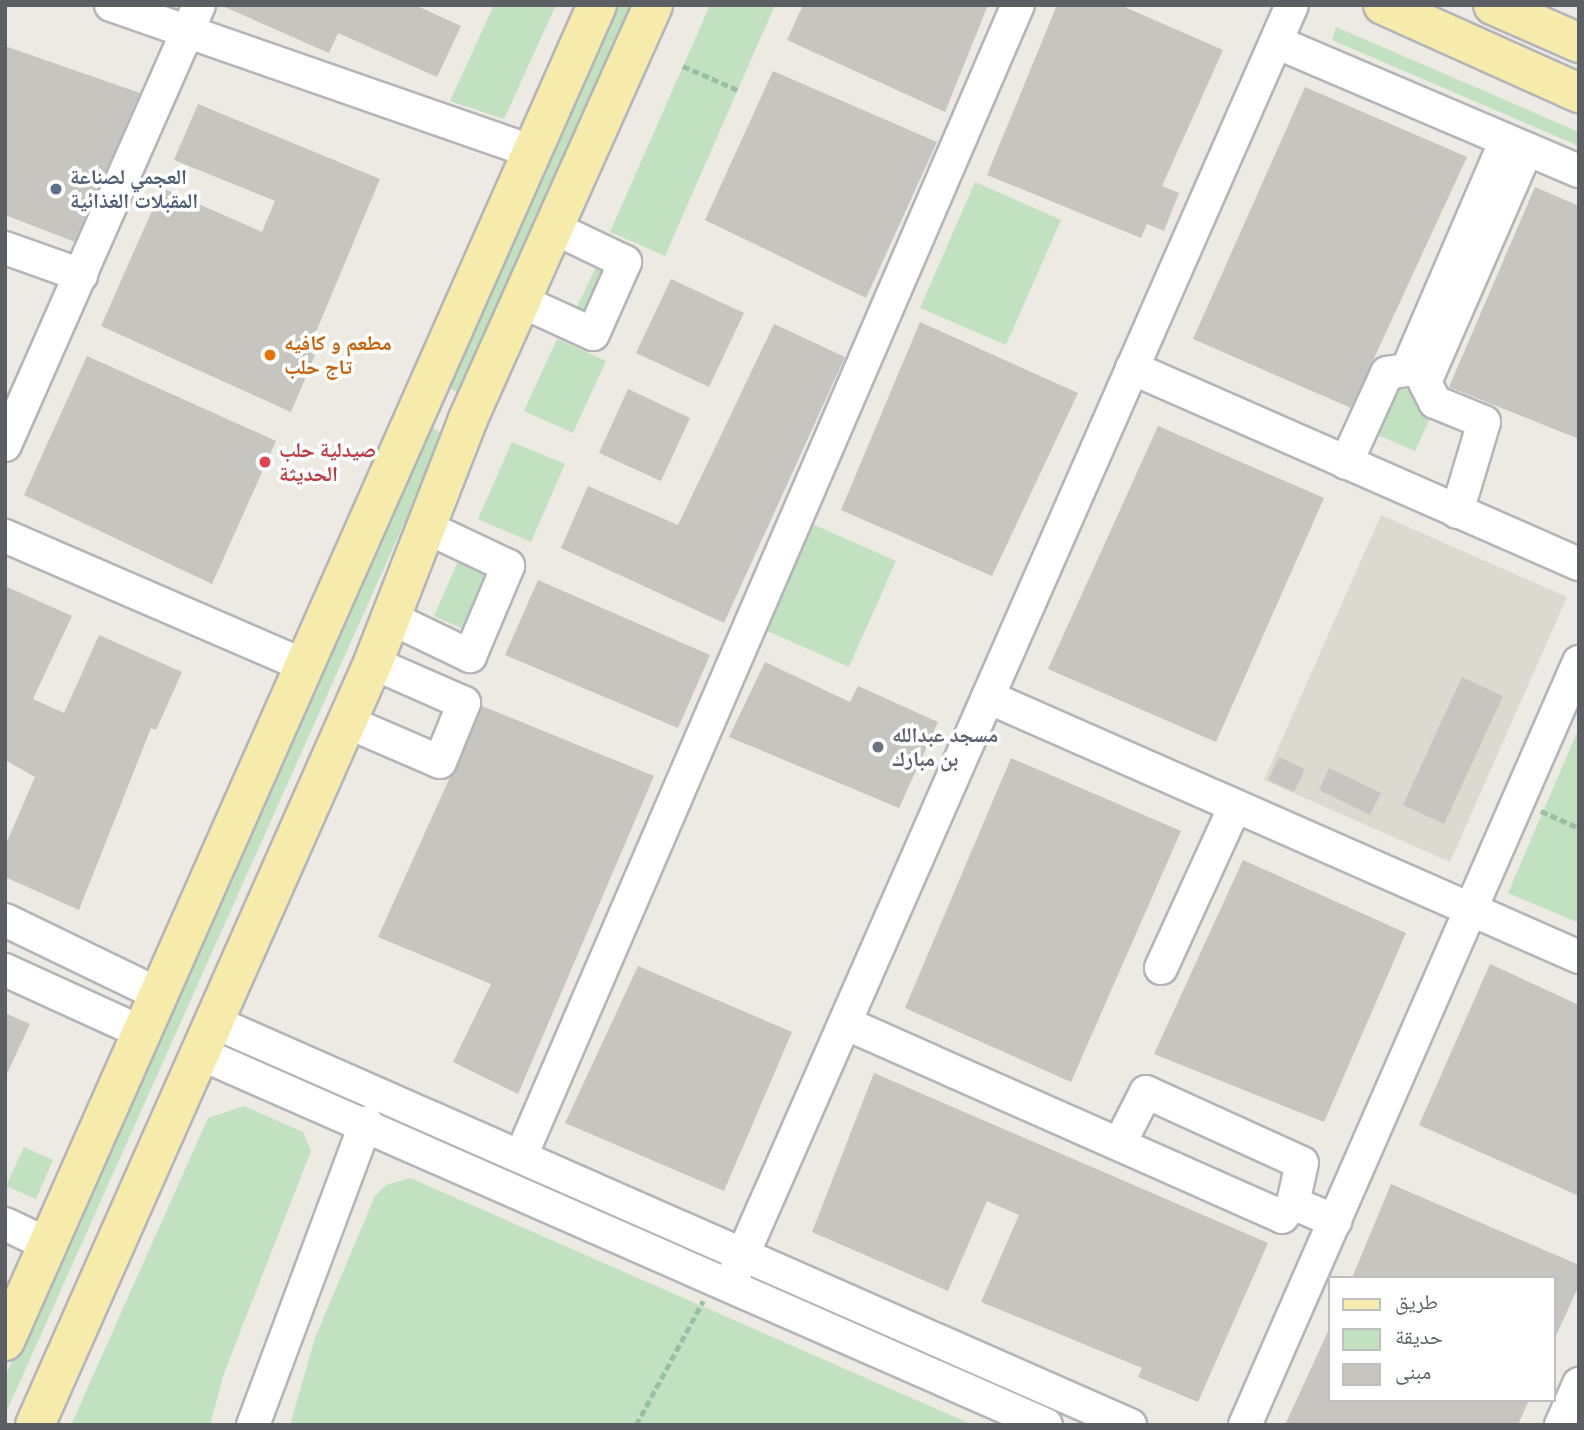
<!DOCTYPE html>
<meta charset="utf-8">
<style>
body{margin:0}
#map{position:relative;width:1584px;height:1430px;overflow:hidden;background:#eceae2;font-family:"DM Sans","Noto Naskh Arabic",sans-serif}
div>[style]{position:absolute}
.education>*{inset:0;background:#dcd9d1}
.green>*{inset:0;background:#c1e1c1}
.building>*{inset:0;background:#c7c5c0}
.path>*{height:4.5px;margin-top:-2.25px;transform-origin:0;background:repeating-linear-gradient(90deg,#99bfa4 0 7px,transparent 0 10.5px)}
.roads{filter:drop-shadow(2px 0 #b3b5b9) drop-shadow(-2px 0 #b3b5b9) drop-shadow(0 2px #b3b5b9) drop-shadow(0 -2px #b3b5b9)}
.minor>*{height:32px;margin:-16px;padding:0 16px;transform-origin:16px;border-radius:16px;background:#fff}
.major>*{height:38px;margin:-19px;padding:0 19px;transform-origin:19px;border-radius:19px;background:#f7ebac}
.dots>*{width:19px;height:19px;translate:-50% -50%;box-sizing:border-box;border:4px solid #fff;border-radius:50%}
span{translate:-50% -50%;white-space:nowrap;text-align:center;line-height:1.15;-webkit-text-stroke:7px #fff;paint-order:stroke}
.service-label{font-size:21px;color:#4e5e75;font-weight:700}
.left{translate:0 -50%;text-align:left}
.food-label{font-size:21px;color:#c56008;font-weight:700}
.health-label{font-size:21px;color:#be3a42;font-weight:700}
.worship-label{font-size:21px;color:#5b616d;font-weight:700}
.frame{position:absolute;inset:0;border:7px solid #5b5e62;pointer-events:none}
.legend{position:absolute;left:1328px;top:1276px;width:228px;height:126px;box-sizing:border-box;background:#fff;border:2px solid #bdbfc0;margin:0;padding:9px 12px;list-style:none;font-size:21px;color:#5b5e62}
.legend li{display:flex;align-items:center;gap:14px;height:35px}
.legend b{width:35px;border:2px solid #bdbfc0}
</style>
<div id="map">
<div class="education">
<i style="clip-path:polygon(1381px 515px,1567px 597px,1450px 862px,1264px 780px)"></i>
</div>
<div class="green">
<i style="clip-path:polygon(494px 5px,556px 5px,504px 119px,450px 101px)"></i>
<i style="clip-path:polygon(617px 5px,635px 5px,462px 394px,447px 387px)"></i>
<i style="clip-path:polygon(710px 5px,775px 5px,665px 256px,610px 232px)"></i>
<i style="clip-path:polygon(1336px 27px,1579px 132px,1579px 146px,1332px 40px)"></i>
<i style="clip-path:polygon(975px 182px,1061px 220px,1006px 345px,920px 308px)"></i>
<i style="clip-path:polygon(598px 263px,625px 275px,603px 322px,576px 309px)"></i>
<i style="clip-path:polygon(557px 339px,606px 361px,573px 433px,524px 411px)"></i>
<i style="clip-path:polygon(1397px 385px,1437px 403px,1415px 451px,1375px 434px)"></i>
<i style="clip-path:polygon(429px 427px,444px 434px,5px 1415px,5px 1377px)"></i>
<i style="clip-path:polygon(512px 442px,565px 464px,531px 542px,478px 519px)"></i>
<i style="clip-path:polygon(810px 523px,896px 561px,849px 667px,763px 629px)"></i>
<i style="clip-path:polygon(459px 559px,490px 573px,465px 630px,434px 616px)"></i>
<i style="clip-path:polygon(1579px 728px,1579px 923px,1508px 893px)"></i>
<i style="clip-path:polygon(244px 1106px,303px 1132px,311px 1151px,224px 1373px,210px 1425px,71px 1425px,208px 1118px)"></i>
<i style="clip-path:polygon(24px 1147px,53px 1160px,36px 1199px,6px 1186px)"></i>
<i style="clip-path:polygon(410px 1178px,973px 1425px,290px 1425px,315px 1338px,375px 1196px,386px 1185px)"></i>
</div>
<div class="building">
<i style="clip-path:polygon(220px 5px,415px 5px,461px 26px,437px 77px,338px 33px,329px 53px)"></i>
<i style="clip-path:polygon(803px 5px,988px 5px,945px 112px,787px 40px)"></i>
<i style="clip-path:polygon(1057px 5px,1120px 5px,1223px 50px,1162px 186px,1179px 193px,1164px 231px,1147px 224px,1141px 238px,987px 175px)"></i>
<i style="clip-path:polygon(5px 46px,140px 93px,75px 242px,5px 215px)"></i>
<i style="clip-path:polygon(773px 71px,937px 142px,866px 298px,705px 220px)"></i>
<i style="clip-path:polygon(1305px 87px,1467px 157px,1351px 408px,1193px 339px)"></i>
<i style="clip-path:polygon(198px 104px,380px 179px,308px 351px,315px 355px,291px 412px,101px 326px,162px 188px,262px 232px,275px 201px,174px 160px)"></i>
<i style="clip-path:polygon(1535px 187px,1579px 206px,1579px 439px,1449px 387px)"></i>
<i style="clip-path:polygon(671px 279px,744px 313px,709px 387px,636px 353px)"></i>
<i style="clip-path:polygon(920px 322px,1078px 393px,992px 576px,841px 510px)"></i>
<i style="clip-path:polygon(774px 324px,845px 357px,724px 623px,561px 548px,588px 486px,678px 525px)"></i>
<i style="clip-path:polygon(87px 356px,276px 441px,212px 584px,24px 495px)"></i>
<i style="clip-path:polygon(628px 389px,690px 418px,661px 481px,599px 453px)"></i>
<i style="clip-path:polygon(1158px 426px,1324px 498px,1216px 742px,1048px 669px)"></i>
<i style="clip-path:polygon(538px 580px,710px 655px,678px 728px,505px 655px)"></i>
<i style="clip-path:polygon(5px 586px,72px 616px,33px 699px,64px 713px,99px 635px,182px 672px,156px 730px,151px 728px,79px 910px,5px 877px,5px 846px,35px 777px,5px 760px)"></i>
<i style="clip-path:polygon(765px 662px,850px 702px,858px 686px,938px 722px,899px 808px,729px 737px)"></i>
<i style="clip-path:polygon(1462px 677px,1503px 696px,1444px 824px,1403px 805px)"></i>
<i style="clip-path:polygon(482px 706px,654px 776px,518px 1094px,453px 1062px,491px 984px,378px 937px)"></i>
<i style="clip-path:polygon(1279px 757px,1305px 769px,1294px 792px,1268px 780px)"></i>
<i style="clip-path:polygon(1011px 758px,1181px 831px,1071px 1082px,905px 1008px)"></i>
<i style="clip-path:polygon(1329px 768px,1381px 793px,1370px 815px,1319px 790px)"></i>
<i style="clip-path:polygon(1243px 860px,1406px 933px,1324px 1122px,1154px 1054px)"></i>
<i style="clip-path:polygon(1490px 964px,1579px 1005px,1579px 1196px,1419px 1125px)"></i>
<i style="clip-path:polygon(638px 966px,792px 1032px,724px 1191px,565px 1123px)"></i>
<i style="clip-path:polygon(5px 1013px,30px 1024px,5px 1078px)"></i>
<i style="clip-path:polygon(874px 1073px,1268px 1243px,1198px 1402px,1138px 1377px,1142px 1368px,981px 1302px,1019px 1215px,987px 1201px,948px 1291px,812px 1232px)"></i>
<i style="clip-path:polygon(1391px 1184px,1579px 1265px,1579px 1285px,1554px 1340px,1554px 1278px,1352px 1278px)"></i>
<i style="clip-path:polygon(1330px 1327px,1330px 1400px,1529px 1400px,1518px 1425px,1285px 1425px)"></i>
</div>
<div class="path">
<i style="left:683px;top:66px;width:60px;rotate:23.6deg"></i>
<i style="left:1541px;top:811px;width:42px;rotate:24.1deg"></i>
<i style="left:636px;top:1425px;width:141px;rotate:-61.6deg"></i>
</div>
<div class="roads">
<div class="minor">
<i style="left:111px;top:5px;width:446px;rotate:19.2deg"></i>
<i style="left:1276px;top:42px;width:329px;rotate:23.1deg"></i>
<i style="left:5px;top:248px;width:81px;rotate:19.6deg"></i>
<i style="left:521px;top:301px;width:79px;rotate:24.6deg"></i>
<i style="left:593px;top:334px;width:79px;rotate:-66deg"></i>
<i style="left:625px;top:262px;width:79px;rotate:-154.4deg"></i>
<i style="left:1132px;top:368px;width:488px;rotate:23.7deg"></i>
<i style="left:5px;top:445px;width:481px;rotate:-66.2deg"></i>
<i style="left:1346px;top:463px;width:99px;rotate:-65.5deg"></i>
<i style="left:1387px;top:373px;width:20px;rotate:-9deg"></i>
<i style="left:1407px;top:370px;width:250px;rotate:-66.7deg"></i>
<i style="left:1457px;top:512px;width:94px;rotate:-73.3deg"></i>
<i style="left:1484px;top:422px;width:53px;rotate:-157.8deg"></i>
<i style="left:1435px;top:402px;width:22px;rotate:-117deg"></i>
<i style="left:1425px;top:382px;width:254px;rotate:-66.4deg"></i>
<i style="left:5px;top:536px;width:325px;rotate:23.4deg"></i>
<i style="left:391px;top:618px;width:88px;rotate:25.7deg"></i>
<i style="left:470px;top:656px;width:98px;rotate:-67.1deg"></i>
<i style="left:508px;top:566px;width:86px;rotate:-154.6deg"></i>
<i style="left:988px;top:697px;width:646px;rotate:23.75deg"></i>
<i style="left:345px;top:721px;width:103px;rotate:23.3deg"></i>
<i style="left:440px;top:762px;width:64px;rotate:-67.9deg"></i>
<i style="left:464px;top:703px;width:99px;rotate:-156.3deg"></i>
<i style="left:5px;top:920px;width:168px;rotate:25.8deg"></i>
<i style="left:1161px;top:968px;width:178px;rotate:-65.4deg"></i>
<i style="left:5px;top:970px;width:147px;rotate:24.5deg"></i>
<i style="left:214px;top:1022px;width:1001px;rotate:23.75deg"></i>
<i style="left:845px;top:1023px;width:478px;rotate:23.9deg"></i>
<i style="left:1282px;top:1217px;width:18px;rotate:-52deg"></i>
<i style="left:1293px;top:1203px;width:46px;rotate:23.2deg"></i>
<i style="left:199px;top:1053px;width:925px;rotate:23.71deg"></i>
<i style="left:1120px;top:1143px;width:57px;rotate:-63deg"></i>
<i style="left:1146px;top:1092px;width:171px;rotate:24.5deg"></i>
<i style="left:1302px;top:1163px;width:41px;rotate:102.7deg"></i>
<i style="left:521px;top:1156px;width:1254px;rotate:-66.65deg"></i>
<i style="left:5px;top:1224px;width:47px;rotate:25.5deg"></i>
<i style="left:730px;top:1284px;width:1397px;rotate:-66.28deg"></i>
<i style="left:253px;top:1425px;width:323px;rotate:-69.5deg"></i>
<i style="left:1245px;top:1425px;width:833px;rotate:-66.36deg"></i>
<i style="left:1561px;top:1425px;width:45px;rotate:-66.3deg"></i>
</div>
<div class="major">
<i style="left:1383px;top:5px;width:215px;rotate:24.2deg"></i>
<i style="left:1493px;top:5px;width:94px;rotate:23.8deg"></i>
<i style="left:5px;top:1341px;width:1461px;rotate:-66.1deg"></i>
<i style="left:35px;top:1425px;width:834px;rotate:-66.08deg"></i>
<i style="left:373px;top:663px;width:262px;rotate:-68.7deg"></i>
<i style="left:468px;top:419px;width:453px;rotate:-65.9deg"></i>
</div>
</div>
<div class="dots">
<i style="left:56px;top:189px;background:#5c6f8a"></i>
<i style="left:270px;top:355px;background:#e8710a"></i>
<i style="left:265px;top:462px;background:#e0444e"></i>
<i style="left:878px;top:747px;background:#6b7280"></i>
</div>
<div class="service-label">
<span class="left" style="left:70px;top:189px">العجمي لصناعة<br>المقبلات الغذائية</span>
</div>
<div class="food-label">
<span class="left" style="left:284px;top:355px">مطعم و كافيه<br>تاج حلب</span>
</div>
<div class="health-label">
<span class="left" style="left:279px;top:462px">صيدلية حلب<br>الحديثة</span>
</div>
<div class="worship-label">
<span class="left" style="left:892px;top:747px">مسجد عبدالله<br>بن مبارك</span>
</div>
<div class="frame"></div>
<ul class="legend">
<li><b style="height:9px;background:#f7ebac"></b>طريق</li>
<li><b style="height:19px;background:#c1e1c1"></b>حديقة</li>
<li><b style="height:19px;background:#c7c5c0"></b>مبنى</li>
</ul>
</div>
